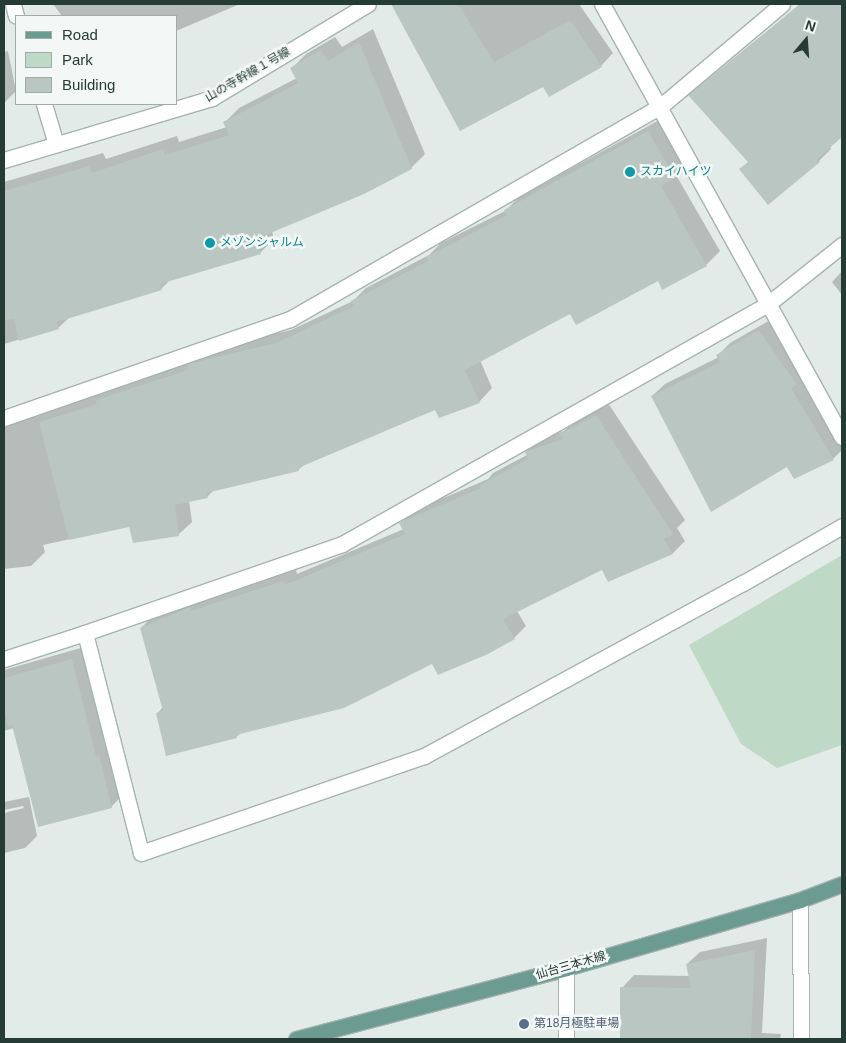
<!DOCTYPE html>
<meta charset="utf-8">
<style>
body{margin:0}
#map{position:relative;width:846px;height:1043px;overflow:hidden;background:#e3ebe8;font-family:Arial,"Noto Sans JP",sans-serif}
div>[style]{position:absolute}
.green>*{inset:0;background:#bedac6}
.shadow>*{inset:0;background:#0003}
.building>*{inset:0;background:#b9c6c1}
.roads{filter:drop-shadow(1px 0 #a6b3af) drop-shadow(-1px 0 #a6b3af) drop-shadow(0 1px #a6b3af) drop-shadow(0 -1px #a6b3af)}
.minor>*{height:15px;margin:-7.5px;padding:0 7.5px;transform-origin:7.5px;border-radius:7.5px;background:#fff}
.major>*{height:15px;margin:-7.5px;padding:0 7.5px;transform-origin:7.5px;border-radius:7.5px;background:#6c9c91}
.dots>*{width:14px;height:14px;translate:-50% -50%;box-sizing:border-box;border:2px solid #f3f8f6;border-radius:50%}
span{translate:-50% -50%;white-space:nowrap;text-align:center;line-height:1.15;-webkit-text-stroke:5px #f3f8f6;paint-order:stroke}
.street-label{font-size:12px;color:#253b35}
.culture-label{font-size:12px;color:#0d838f}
.left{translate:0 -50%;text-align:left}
.service-label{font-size:12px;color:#4e5e75}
.frame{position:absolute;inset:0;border:5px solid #253b35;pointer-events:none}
.legend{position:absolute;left:15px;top:15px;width:162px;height:90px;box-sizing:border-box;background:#f3f8f6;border:1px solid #a1aca9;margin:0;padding:6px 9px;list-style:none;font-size:15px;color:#253b35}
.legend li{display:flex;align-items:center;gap:10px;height:25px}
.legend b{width:25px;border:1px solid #a1aca9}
.north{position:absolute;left:781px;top:15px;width:50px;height:50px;-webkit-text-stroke:4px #f3f8f6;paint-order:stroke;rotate:18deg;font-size:14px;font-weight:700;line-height:20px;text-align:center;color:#253b35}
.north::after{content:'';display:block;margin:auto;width:18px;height:22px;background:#253b35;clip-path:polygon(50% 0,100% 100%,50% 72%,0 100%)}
</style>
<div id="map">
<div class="green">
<i style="clip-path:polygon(842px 555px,842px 745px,777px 768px,741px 744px,689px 645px)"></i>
</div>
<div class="shadow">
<i style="clip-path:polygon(53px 4px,240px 4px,176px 31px,176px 16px,62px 16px)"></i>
<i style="clip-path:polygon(404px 4px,579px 4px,613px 53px,601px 66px,543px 86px,461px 129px,396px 12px)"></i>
<i style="clip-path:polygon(800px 4px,842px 4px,842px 136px,830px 147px,831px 149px,819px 161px,749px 161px,690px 95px)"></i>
<i style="clip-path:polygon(373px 29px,425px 154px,411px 168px,272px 231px,274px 239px,260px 253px,171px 279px,161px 289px,71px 316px,58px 328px,4px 344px,4px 182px,103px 153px,106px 159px,177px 136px,179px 142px,227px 127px,225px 122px,239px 108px,297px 78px,292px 68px,306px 54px,335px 37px,342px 47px)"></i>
<i style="clip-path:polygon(8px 51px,16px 91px,4px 103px,4px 52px)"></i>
<i style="clip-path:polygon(661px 119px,688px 163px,676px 175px,720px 251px,706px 265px,658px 279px,571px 312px,480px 360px,492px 388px,479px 402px,436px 408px,305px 464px,298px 470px,215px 489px,207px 497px,189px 501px,192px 522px,178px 535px,130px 526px,43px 545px,45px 552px,31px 566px,4px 569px,4px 424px,105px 393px,111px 387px,206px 350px,291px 330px,353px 301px,366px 288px,429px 255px,441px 243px,505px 211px,519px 197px)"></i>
<i style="clip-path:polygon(842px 271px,842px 295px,832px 282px)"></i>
<i style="clip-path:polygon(772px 319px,842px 440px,842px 450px,834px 458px,795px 478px,787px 465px,652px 396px,665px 384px,719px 357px,718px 355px,730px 343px)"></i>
<i style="clip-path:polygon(608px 403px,685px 520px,677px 528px,685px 541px,673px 553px,609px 581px,602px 568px,517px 611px,526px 626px,514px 638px,433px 662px,241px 733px,236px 737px,157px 714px,163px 707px,141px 628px,153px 616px,296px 570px,297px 574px,404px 529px,401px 523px,413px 511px,488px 479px,493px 473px,527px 455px,526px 452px,538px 440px,564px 431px,573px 422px)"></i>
<i style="clip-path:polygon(84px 647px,124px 794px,111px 807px,14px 728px,4px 731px,4px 670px)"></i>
<i style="clip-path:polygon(29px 797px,37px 836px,25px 848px,4px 853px,4px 813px,24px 808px,23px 806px,4px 810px,4px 802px)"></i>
<i style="clip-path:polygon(767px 938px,762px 1033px,781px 1034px,780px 1039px,621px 1039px,622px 988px,634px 975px,690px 976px,687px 964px,700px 952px)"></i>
</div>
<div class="building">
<i style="clip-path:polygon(391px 4px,458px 4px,494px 62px,570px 20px,602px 67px,549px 97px,543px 87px,460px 131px)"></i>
<i style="clip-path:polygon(801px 4px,842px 4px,842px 137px,817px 159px,820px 162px,768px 205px,739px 169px,748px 162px,688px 95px)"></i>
<i style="clip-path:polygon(359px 42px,412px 169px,364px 194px,256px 239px,261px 254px,160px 284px,162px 290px,57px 322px,59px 329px,19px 341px,14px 319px,4px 320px,4px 191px,89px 166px,92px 173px,163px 149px,165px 155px,229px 135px,223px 122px,298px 83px,290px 68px,320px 50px,328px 61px)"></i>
<i style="clip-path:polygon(648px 131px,675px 178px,661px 186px,707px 266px,662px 290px,658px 281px,576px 325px,570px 314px,465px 370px,480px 403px,439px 418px,435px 410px,298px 468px,299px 471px,206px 493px,208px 498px,175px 505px,179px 536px,133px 543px,129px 527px,69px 540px,39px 422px,97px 404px,96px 400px,188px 370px,187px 365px,192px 363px,276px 343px,354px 306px,351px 301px,428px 261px,426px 257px,507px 215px,504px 210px)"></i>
<i style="clip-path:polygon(759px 330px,797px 385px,791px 388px,834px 460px,794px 479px,787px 467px,711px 512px,651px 396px,720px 362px,716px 355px)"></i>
<i style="clip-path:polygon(596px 415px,673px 534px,664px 539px,673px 554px,608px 582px,602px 570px,503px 619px,515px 639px,488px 654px,438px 675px,432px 664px,344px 708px,236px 735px,237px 738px,166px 756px,156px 713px,163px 711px,140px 628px,190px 607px,191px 611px,283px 581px,285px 585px,405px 534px,399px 523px,481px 488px,480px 485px,528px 459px,525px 452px,563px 439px,560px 434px)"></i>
<i style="clip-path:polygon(72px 659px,96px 756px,99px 755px,112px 808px,38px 827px,12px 725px,8px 726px,4px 709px,4px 678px)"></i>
<i style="clip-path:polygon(755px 950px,751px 1039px,620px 1039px,620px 987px,691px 988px,686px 964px)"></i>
</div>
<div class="roads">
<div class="minor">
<i style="left:13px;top:4px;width:12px;rotate:76deg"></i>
<i style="left:602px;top:4px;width:495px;rotate:61deg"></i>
<i style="left:44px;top:104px;width:42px;rotate:73.3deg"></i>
<i style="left:4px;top:160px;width:217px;rotate:-16.6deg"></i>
<i style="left:212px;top:98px;width:182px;rotate:-31.1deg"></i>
<i style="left:4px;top:418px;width:303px;rotate:-19.1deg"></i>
<i style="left:290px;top:319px;width:428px;rotate:-29.9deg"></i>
<i style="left:661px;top:106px;width:158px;rotate:-40.1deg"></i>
<i style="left:85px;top:633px;width:227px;rotate:75.7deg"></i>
<i style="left:141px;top:853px;width:299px;rotate:-18.9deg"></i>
<i style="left:424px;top:756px;width:363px;rotate:-28.5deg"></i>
<i style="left:743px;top:583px;width:114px;rotate:-29.9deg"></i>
<i style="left:4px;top:659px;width:85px;rotate:-17.8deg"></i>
<i style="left:85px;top:633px;width:272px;rotate:-19.1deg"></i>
<i style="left:342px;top:544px;width:489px;rotate:-29.4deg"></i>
<i style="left:768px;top:304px;width:95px;rotate:-38.6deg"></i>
<i style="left:800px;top:900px;width:139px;rotate:89.6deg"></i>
<i style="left:566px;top:968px;width:71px;rotate:90deg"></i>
</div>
<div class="major">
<i style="left:296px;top:1039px;width:279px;rotate:-14.7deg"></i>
<i style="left:566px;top:968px;width:244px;rotate:-16.2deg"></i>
<i style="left:800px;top:900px;width:45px;rotate:-20.9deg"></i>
</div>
</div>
<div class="dots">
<i style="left:630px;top:172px;background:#0f9aa8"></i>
<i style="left:210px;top:243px;background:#0f9aa8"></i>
<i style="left:524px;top:1024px;background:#5c6f8a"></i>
</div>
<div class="street-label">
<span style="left:248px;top:75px;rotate:-30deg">山の寺幹線１号線</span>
<span style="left:571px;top:966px;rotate:-16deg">仙台三本木線</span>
</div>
<div class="culture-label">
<span class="left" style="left:640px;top:172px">スカイハイツ</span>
<span class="left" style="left:220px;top:243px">メゾンシャルム</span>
</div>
<div class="service-label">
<span class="left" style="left:534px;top:1024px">第18月極駐車場</span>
</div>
<div class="frame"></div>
<ul class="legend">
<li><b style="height:6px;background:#6c9c91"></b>Road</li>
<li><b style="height:14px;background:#bedac6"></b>Park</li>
<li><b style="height:14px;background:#b9c6c1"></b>Building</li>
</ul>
<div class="north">N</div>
</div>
